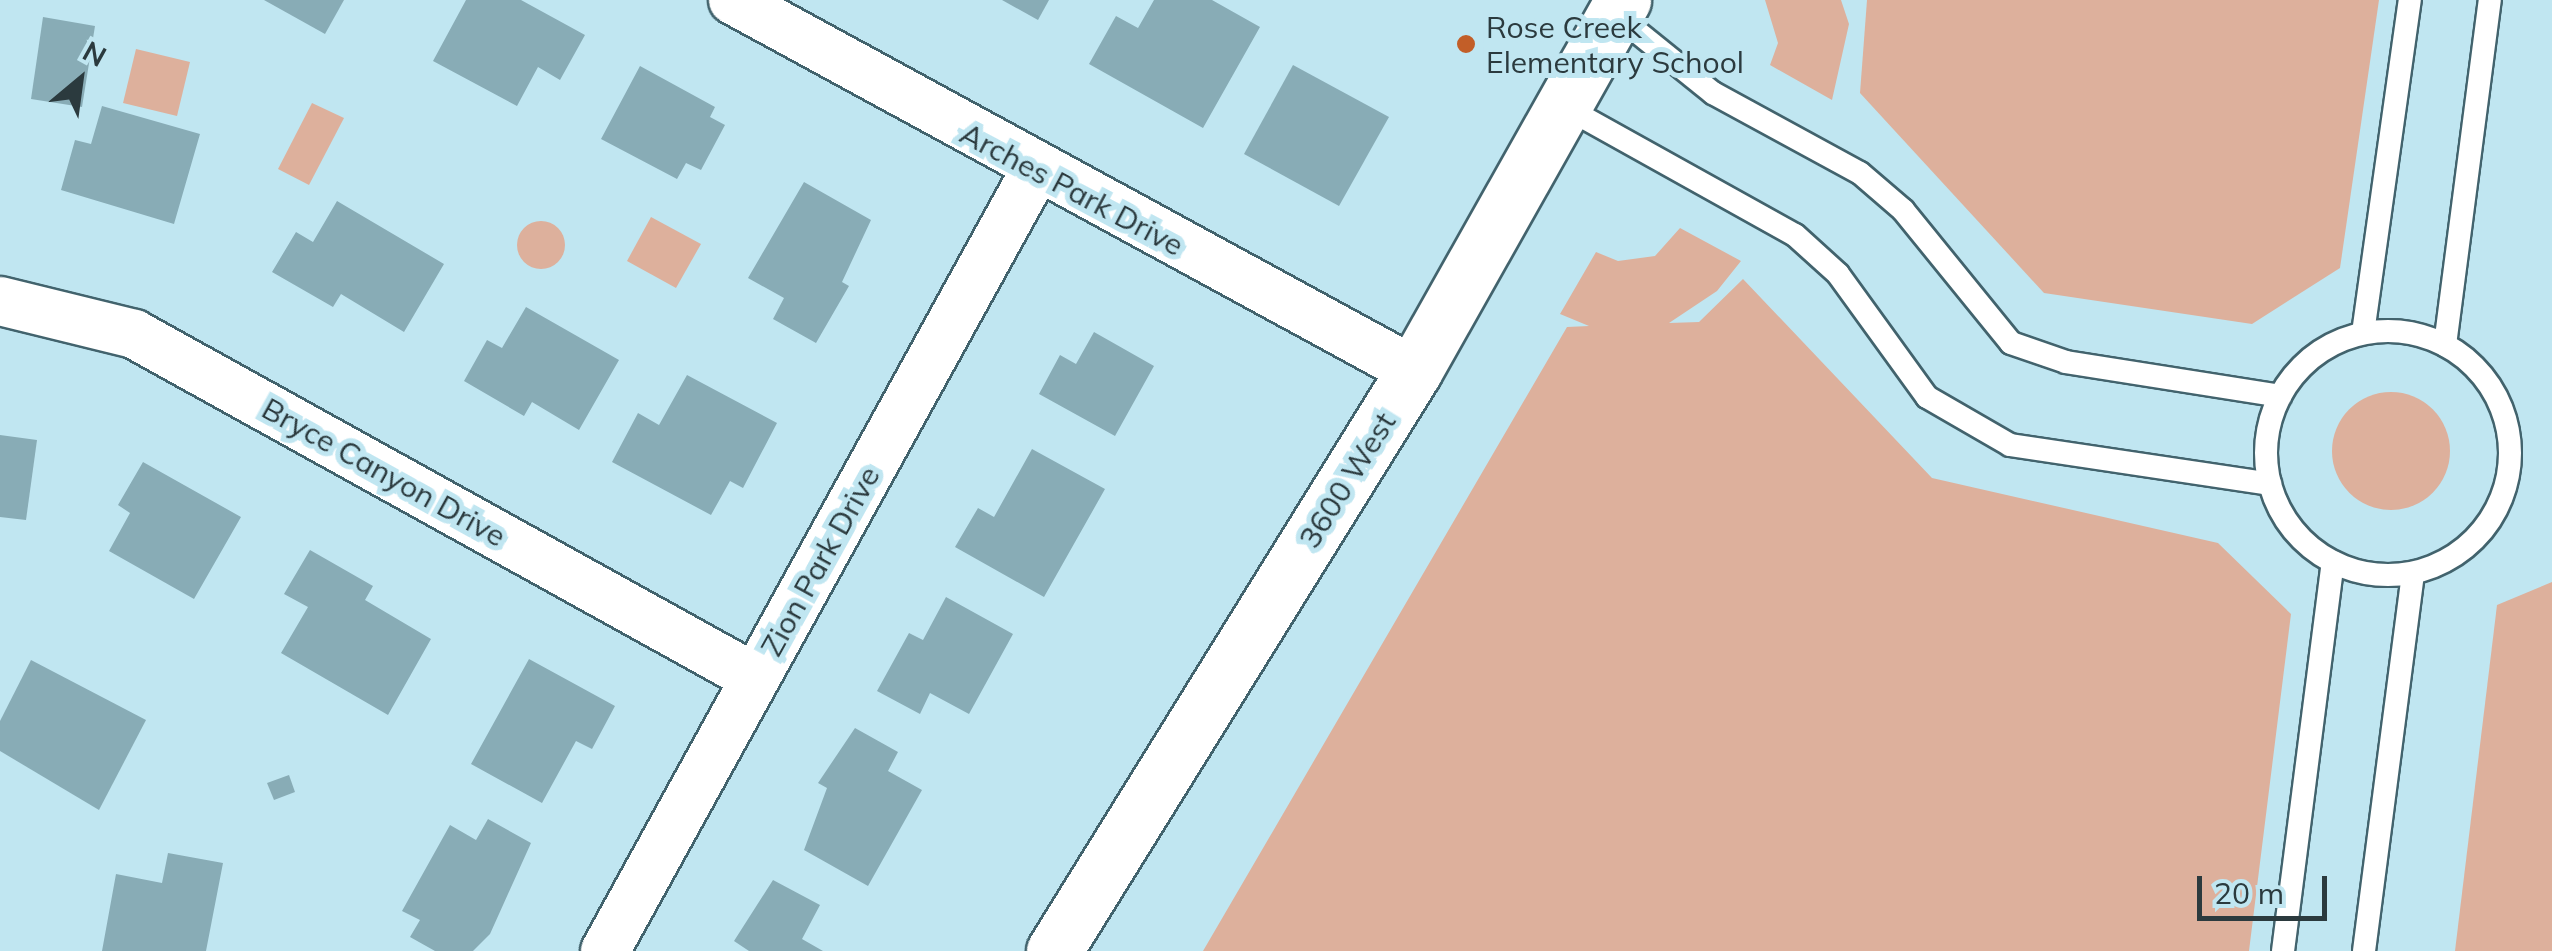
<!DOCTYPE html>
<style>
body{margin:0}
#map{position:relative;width:2552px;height:951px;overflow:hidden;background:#c0e6f1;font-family:Mulish,sans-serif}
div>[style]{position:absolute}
.green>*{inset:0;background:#ddb09c}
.round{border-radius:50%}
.building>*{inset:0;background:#88acb6}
.roads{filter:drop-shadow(2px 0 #42636d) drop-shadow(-2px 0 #42636d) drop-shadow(0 2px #42636d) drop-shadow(0 -2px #42636d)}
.service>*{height:22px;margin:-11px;padding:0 11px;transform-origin:11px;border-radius:11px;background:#fff}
.service>.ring{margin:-11px;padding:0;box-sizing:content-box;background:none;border:22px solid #fff;border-radius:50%}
.minor>*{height:48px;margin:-24px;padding:0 24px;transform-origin:24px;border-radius:24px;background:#fff}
.secondary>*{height:55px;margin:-27.5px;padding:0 27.5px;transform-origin:27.5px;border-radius:27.5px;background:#fff}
.dots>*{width:28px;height:28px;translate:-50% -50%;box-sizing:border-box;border:5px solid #c0e6f1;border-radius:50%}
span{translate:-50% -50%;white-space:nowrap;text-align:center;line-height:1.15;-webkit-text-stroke:10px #c0e6f1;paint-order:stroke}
.poi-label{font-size:30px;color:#2b3a3e}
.left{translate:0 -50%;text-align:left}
.street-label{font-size:30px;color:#2b3a3e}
.north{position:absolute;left:30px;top:30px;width:100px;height:100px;-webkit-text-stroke:8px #c0e6f1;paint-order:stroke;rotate:29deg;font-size:28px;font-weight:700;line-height:40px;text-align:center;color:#2b3a3e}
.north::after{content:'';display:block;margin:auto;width:35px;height:45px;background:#2b3a3e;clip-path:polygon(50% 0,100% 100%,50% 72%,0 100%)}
.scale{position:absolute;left:2197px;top:876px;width:130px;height:45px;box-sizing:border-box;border:5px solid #2b3a3e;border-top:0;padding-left:12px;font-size:30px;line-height:35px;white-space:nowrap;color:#2b3a3e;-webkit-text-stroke:8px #c0e6f1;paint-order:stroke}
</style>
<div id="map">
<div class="green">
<i style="clip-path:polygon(1765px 0,1841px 0,1849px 24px,1832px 100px,1770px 65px,1778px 43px)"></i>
<i style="clip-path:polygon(1867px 0,2379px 0,2340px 268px,2252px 324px,2044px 293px,1860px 93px)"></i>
<i style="clip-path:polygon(136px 49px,190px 62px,177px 116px,123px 103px)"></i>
<i style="clip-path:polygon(312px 103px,344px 118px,309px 185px,278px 169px)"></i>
<i style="clip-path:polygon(651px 217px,701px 244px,676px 288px,627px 261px)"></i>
<i class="round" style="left:517px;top:221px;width:48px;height:48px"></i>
<i style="clip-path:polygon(1680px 228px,1741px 261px,1717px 291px,1669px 323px,1699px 322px,1743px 279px,1932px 478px,2218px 543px,2291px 614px,2249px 951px,1203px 951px,1567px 327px,1589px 326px,1560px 314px,1596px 252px,1618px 261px,1655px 256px)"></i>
<i class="round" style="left:2332px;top:392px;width:118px;height:118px"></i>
<i style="clip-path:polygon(2552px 582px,2552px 951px,2455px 951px,2497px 605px)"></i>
</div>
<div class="building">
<i style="clip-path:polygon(264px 0,344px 0,325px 34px)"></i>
<i style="clip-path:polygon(466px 0,521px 0,585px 35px,560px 80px,538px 67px,517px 106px,433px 61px)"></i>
<i style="clip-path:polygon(1002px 0,1049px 0,1038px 20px)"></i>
<i style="clip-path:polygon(1154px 0,1212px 0,1260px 27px,1203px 128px,1089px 64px,1116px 16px,1138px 28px)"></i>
<i style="clip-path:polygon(43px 17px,95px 26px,82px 107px,31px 99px)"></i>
<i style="clip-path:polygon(1293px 65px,1389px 117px,1339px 206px,1244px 154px)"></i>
<i style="clip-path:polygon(640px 66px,715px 107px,710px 117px,725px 125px,701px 170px,686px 163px,677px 179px,601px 139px)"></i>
<i style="clip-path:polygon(102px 106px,200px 134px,174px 224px,61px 190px,75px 140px,91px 144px)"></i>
<i style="clip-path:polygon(804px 182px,871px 220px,842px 282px,849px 286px,816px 343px,773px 319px,784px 298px,748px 278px)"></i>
<i style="clip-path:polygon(337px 201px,444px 264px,404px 332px,341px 294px,333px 307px,272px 272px,296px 232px,313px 242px)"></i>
<i style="clip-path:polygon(526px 307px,619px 360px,579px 430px,532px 402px,524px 416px,464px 381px,487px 340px,502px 348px)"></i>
<i style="clip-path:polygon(1094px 332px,1154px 366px,1115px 436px,1039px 394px,1060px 355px,1076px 364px)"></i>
<i style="clip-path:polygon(687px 375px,777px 423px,743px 488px,730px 481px,711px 515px,612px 462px,638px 413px,659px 425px)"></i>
<i style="clip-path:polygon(0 435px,37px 440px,26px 520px,0 517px)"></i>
<i style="clip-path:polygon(1032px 449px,1105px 489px,1044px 597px,955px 547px,978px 508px,994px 517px)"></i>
<i style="clip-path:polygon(143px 462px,241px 517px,194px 599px,109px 551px,130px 513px,118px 505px)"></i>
<i style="clip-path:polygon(310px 550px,373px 586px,365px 600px,431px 639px,388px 715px,281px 653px,308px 607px,284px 594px)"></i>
<i style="clip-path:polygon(946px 597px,1013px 634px,969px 714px,930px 693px,920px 714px,877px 691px,909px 633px,923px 640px)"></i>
<i style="clip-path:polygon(529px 659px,615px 706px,592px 749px,576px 741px,542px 803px,471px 764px)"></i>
<i style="clip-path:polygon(31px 660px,146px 720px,99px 810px,0 751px,0 721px)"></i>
<i style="clip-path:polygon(855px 728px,898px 752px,888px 771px,922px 790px,868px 886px,804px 850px,827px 788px,818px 783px)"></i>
<i style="clip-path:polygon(289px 775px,295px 792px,274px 800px,267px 783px)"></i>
<i style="clip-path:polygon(488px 819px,531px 843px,490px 934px,473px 951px,435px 951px,410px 937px,420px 920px,402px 911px,450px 825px,476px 840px)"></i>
<i style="clip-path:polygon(168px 853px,223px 863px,206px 951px,102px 951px,116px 874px,162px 883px)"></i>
<i style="clip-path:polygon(773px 880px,820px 905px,802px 939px,823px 951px,749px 951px,734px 941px)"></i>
</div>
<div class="roads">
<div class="service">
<i style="left:1615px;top:14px;width:126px;rotate:38.9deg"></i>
<i style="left:1713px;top:93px;width:167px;rotate:28.6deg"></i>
<i style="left:1860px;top:173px;width:57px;rotate:40.7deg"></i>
<i style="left:1903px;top:210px;width:171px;rotate:50.9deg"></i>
<i style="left:2011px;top:343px;width:58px;rotate:19.1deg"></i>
<i style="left:2066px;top:362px;width:217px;rotate:9deg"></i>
<i style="left:1563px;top:106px;width:265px;rotate:29.1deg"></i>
<i style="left:1795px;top:235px;width:58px;rotate:42.2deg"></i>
<i style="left:1838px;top:274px;width:152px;rotate:54.1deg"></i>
<i style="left:1927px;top:397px;width:96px;rotate:30deg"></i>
<i style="left:2010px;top:445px;width:263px;rotate:8.5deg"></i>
<i class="ring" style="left:2266px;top:331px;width:222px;height:222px"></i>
<i style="left:2363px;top:333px;width:336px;rotate:-82deg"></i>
<i style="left:2445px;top:345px;width:348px;rotate:-82.6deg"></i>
<i style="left:2283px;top:951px;width:392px;rotate:-82.7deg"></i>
<i style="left:2364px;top:951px;width:381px;rotate:-82.6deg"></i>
</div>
<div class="minor">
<i style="left:733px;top:0;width:776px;rotate:28.58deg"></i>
<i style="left:0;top:301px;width:138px;rotate:13.8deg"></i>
<i style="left:134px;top:334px;width:710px;rotate:28.98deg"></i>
<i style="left:605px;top:951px;width:891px;rotate:-61.13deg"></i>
</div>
<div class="secondary">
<i style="left:1054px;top:951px;width:683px;rotate:-58.17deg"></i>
<i style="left:1414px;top:371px;width:426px;rotate:-60.6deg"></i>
</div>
</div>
<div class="dots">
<i style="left:1466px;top:44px;background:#c25e28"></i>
</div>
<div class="poi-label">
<span class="left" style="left:1486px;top:44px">Rose Creek<br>Elementary School</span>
</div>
<div class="street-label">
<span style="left:1072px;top:189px;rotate:28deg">Arches Park Drive</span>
<span style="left:384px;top:472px;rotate:29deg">Bryce Canyon Drive</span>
<span style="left:1347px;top:480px;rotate:-58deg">3600 West</span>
<span style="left:820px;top:561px;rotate:-61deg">Zion Park Drive</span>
</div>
<div class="north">N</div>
<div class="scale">20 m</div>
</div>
